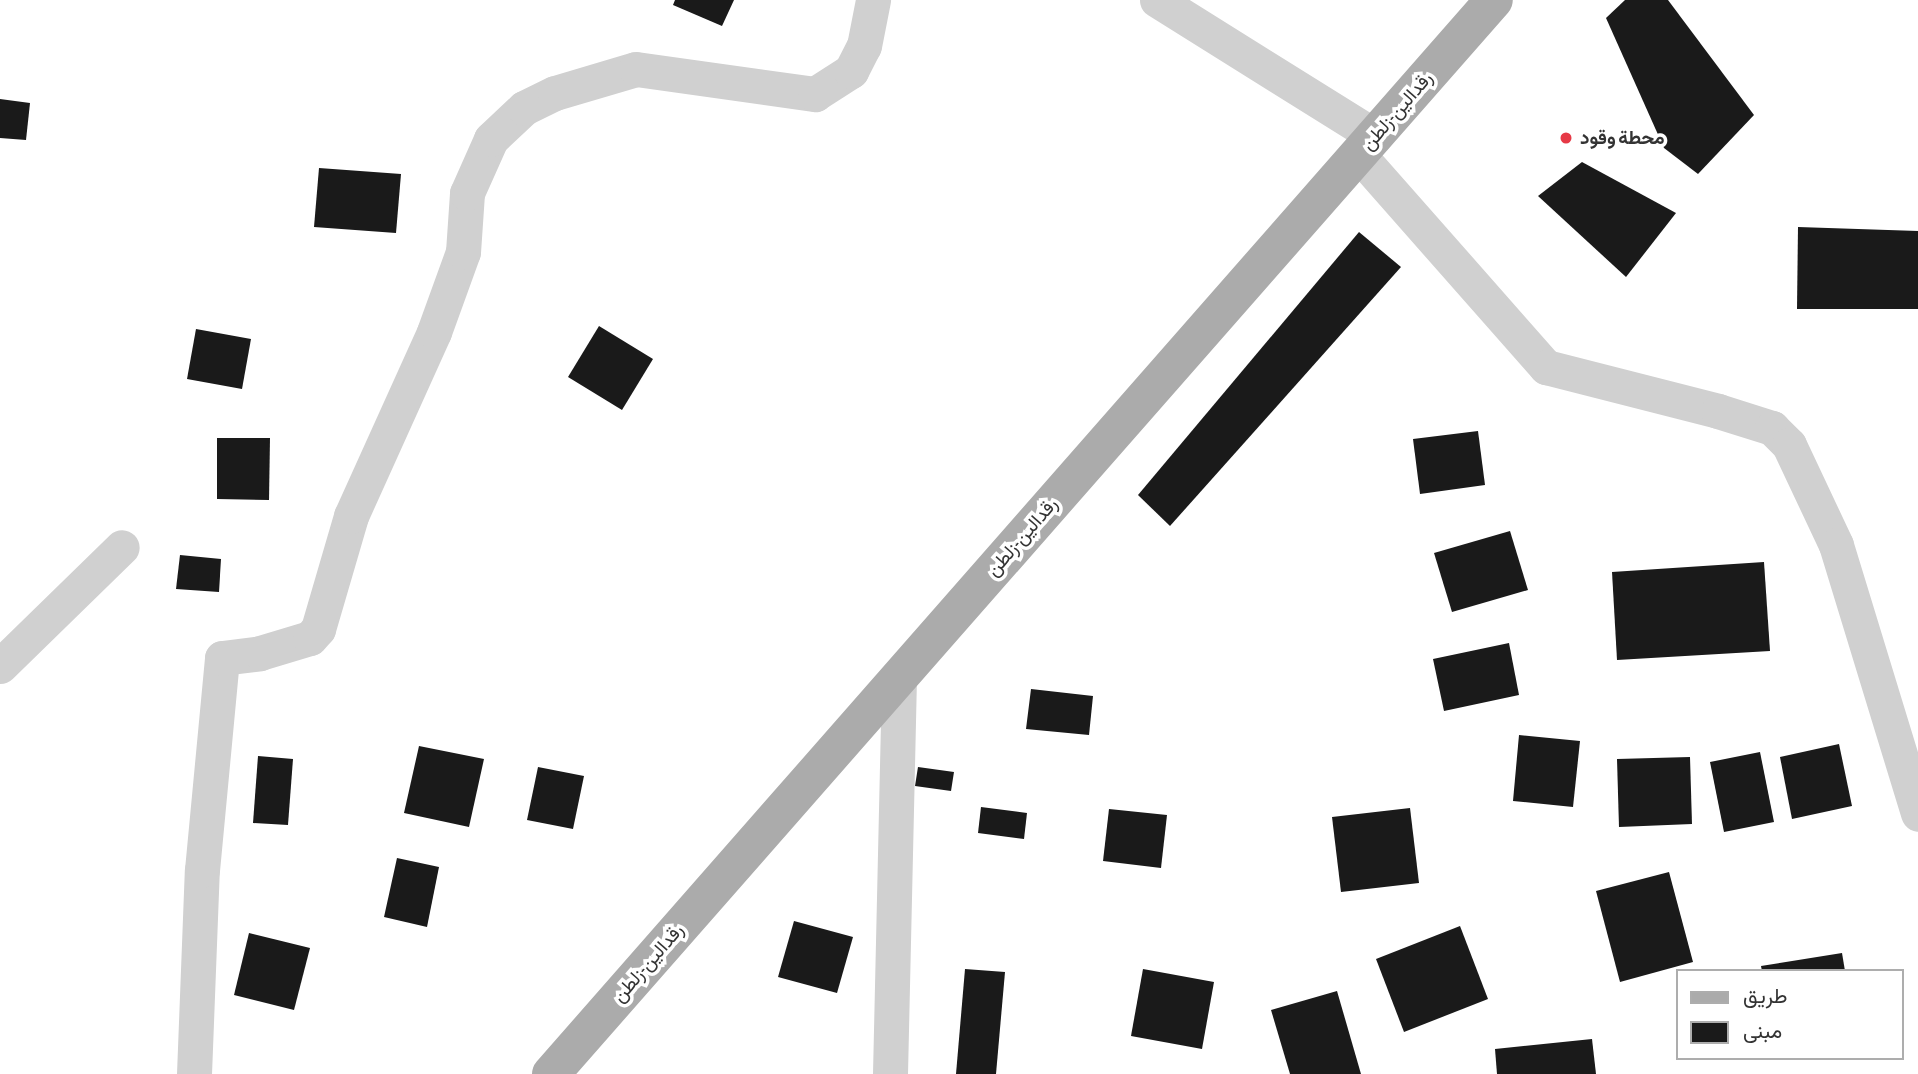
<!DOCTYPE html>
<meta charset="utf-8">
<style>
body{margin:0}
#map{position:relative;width:1918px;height:1074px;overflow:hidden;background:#fff;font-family:"Asap Condensed",Vazirmatn,sans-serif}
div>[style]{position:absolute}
.building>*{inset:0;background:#1a1a1a}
.street>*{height:35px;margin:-17.5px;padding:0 17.5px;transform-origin:17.5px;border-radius:17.5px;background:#d0d0d0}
.primary>*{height:38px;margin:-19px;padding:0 19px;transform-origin:19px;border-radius:19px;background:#ababab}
.dots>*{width:19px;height:19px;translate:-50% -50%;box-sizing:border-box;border:4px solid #fff;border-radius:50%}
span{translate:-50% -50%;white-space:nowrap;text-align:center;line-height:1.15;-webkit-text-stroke:7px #fff;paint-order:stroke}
.street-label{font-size:19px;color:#333}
.poi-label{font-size:19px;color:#333;font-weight:700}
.left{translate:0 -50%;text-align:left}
.legend{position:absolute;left:1676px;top:969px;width:228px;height:91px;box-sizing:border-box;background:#fff;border:2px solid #adadad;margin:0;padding:9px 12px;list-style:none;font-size:21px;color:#333}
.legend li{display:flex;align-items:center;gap:14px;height:35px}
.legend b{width:35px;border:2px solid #adadad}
</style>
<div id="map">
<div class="building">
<i style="clip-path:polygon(675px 0,734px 0,722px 26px,673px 5px)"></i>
<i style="clip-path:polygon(1625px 0,1668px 0,1754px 115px,1698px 174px,1664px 148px,1606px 18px)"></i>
<i style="clip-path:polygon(0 99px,30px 103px,26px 140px,0 138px)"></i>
<i style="clip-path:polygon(1582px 162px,1676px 213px,1626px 277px,1538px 196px)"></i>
<i style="clip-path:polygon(319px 168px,401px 174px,396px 233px,314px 227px)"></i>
<i style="clip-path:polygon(1798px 227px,1918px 231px,1918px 309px,1797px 309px)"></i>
<i style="clip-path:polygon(1359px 232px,1401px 267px,1170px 526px,1138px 495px)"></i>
<i style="clip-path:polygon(599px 326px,653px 359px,622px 410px,568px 377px)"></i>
<i style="clip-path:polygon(196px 329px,251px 339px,242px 389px,187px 379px)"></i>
<i style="clip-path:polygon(1478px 431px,1485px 485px,1420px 494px,1413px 439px)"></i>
<i style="clip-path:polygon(217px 438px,270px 438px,269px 500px,217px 499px)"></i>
<i style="clip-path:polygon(1510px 531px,1528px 590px,1452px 612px,1434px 553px)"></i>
<i style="clip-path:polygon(180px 555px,221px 559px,219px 592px,176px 589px)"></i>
<i style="clip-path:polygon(1764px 562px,1770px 651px,1617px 660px,1612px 572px)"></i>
<i style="clip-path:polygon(1509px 643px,1519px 695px,1444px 711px,1433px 659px)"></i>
<i style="clip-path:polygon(1031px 689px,1093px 696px,1089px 735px,1026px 729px)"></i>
<i style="clip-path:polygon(1519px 735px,1580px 741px,1573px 807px,1513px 801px)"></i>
<i style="clip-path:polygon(1839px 744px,1852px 806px,1792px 819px,1780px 757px)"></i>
<i style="clip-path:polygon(419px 746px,484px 759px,469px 827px,404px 813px)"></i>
<i style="clip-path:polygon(1760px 752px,1774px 822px,1724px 832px,1710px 762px)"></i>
<i style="clip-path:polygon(258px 756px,293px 759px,288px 825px,253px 823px)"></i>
<i style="clip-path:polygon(1690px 757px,1692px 824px,1619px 827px,1617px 759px)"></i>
<i style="clip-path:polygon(538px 767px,584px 776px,573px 829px,527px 820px)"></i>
<i style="clip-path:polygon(918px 767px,954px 772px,951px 791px,915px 786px)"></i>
<i style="clip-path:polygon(981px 807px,1027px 813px,1024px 839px,978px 833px)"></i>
<i style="clip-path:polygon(1410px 808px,1419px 883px,1341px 892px,1332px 817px)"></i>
<i style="clip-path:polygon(1109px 809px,1167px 815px,1161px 868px,1103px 861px)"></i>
<i style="clip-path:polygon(397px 858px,439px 867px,427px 927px,384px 917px)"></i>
<i style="clip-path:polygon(1669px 872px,1693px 962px,1620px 982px,1596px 891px)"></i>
<i style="clip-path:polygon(794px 921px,853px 937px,837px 993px,778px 977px)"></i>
<i style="clip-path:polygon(1460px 926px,1488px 999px,1404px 1032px,1376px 959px)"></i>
<i style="clip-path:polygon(249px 933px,310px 948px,294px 1010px,234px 995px)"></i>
<i style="clip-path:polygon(1842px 953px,1845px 971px,1762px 971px,1761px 966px)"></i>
<i style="clip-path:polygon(965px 969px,1005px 972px,996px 1074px,956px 1074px)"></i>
<i style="clip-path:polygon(1143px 969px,1214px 982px,1202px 1049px,1131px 1036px)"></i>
<i style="clip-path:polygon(1337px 991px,1361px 1074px,1290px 1074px,1271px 1010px)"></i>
<i style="clip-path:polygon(1592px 1039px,1596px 1074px,1497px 1074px,1495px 1049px)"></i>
</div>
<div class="street">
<i style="left:1157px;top:0;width:257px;rotate:32deg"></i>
<i style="left:1359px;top:155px;width:283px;rotate:48.6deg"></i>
<i style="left:1546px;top:367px;width:178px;rotate:14.3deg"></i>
<i style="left:1718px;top:411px;width:57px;rotate:17.5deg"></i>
<i style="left:1772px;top:428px;width:24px;rotate:45deg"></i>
<i style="left:1789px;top:445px;width:110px;rotate:64.8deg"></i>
<i style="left:1836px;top:545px;width:281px;rotate:73deg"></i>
<i style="left:0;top:666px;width:170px;rotate:-44.3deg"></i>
<i style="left:194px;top:1074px;width:204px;rotate:-87.8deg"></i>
<i style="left:202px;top:870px;width:213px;rotate:-84.6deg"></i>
<i style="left:222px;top:658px;width:38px;rotate:-7deg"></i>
<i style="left:260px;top:653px;width:52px;rotate:-16.7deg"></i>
<i style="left:310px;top:638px;width:12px;rotate:-48deg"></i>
<i style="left:318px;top:629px;width:118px;rotate:-73.7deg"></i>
<i style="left:351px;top:516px;width:202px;rotate:-65.7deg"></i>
<i style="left:434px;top:332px;width:85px;rotate:-70.1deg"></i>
<i style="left:463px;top:252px;width:59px;rotate:-86.1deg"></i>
<i style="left:467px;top:193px;width:59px;rotate:-66deg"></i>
<i style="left:491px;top:139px;width:45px;rotate:-43.2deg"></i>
<i style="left:524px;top:108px;width:34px;rotate:-26deg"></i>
<i style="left:555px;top:93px;width:84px;rotate:-16.5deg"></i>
<i style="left:636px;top:69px;width:181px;rotate:8deg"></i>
<i style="left:815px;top:94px;width:43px;rotate:-32.6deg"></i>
<i style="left:851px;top:71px;width:28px;rotate:-63deg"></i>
<i style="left:864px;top:46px;width:47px;rotate:-78.9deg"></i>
<i style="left:890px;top:1074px;width:399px;rotate:-88.7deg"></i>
</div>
<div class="primary">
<i style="left:551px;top:1074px;width:1429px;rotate:-48.72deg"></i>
</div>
<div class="dots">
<i style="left:1566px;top:138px;background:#e63946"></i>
</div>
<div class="street-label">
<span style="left:1397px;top:111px;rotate:-49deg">رقدالين-زلطن</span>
<span style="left:1022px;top:537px;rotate:-49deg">رقدالين-زلطن</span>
<span style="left:648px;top:963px;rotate:-49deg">رقدالين-زلطن</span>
</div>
<div class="poi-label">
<span class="left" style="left:1580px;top:138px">محطة وقود</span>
</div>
<ul class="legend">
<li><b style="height:9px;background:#ababab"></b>طريق</li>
<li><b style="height:19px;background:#1a1a1a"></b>مبنى</li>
</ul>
</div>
